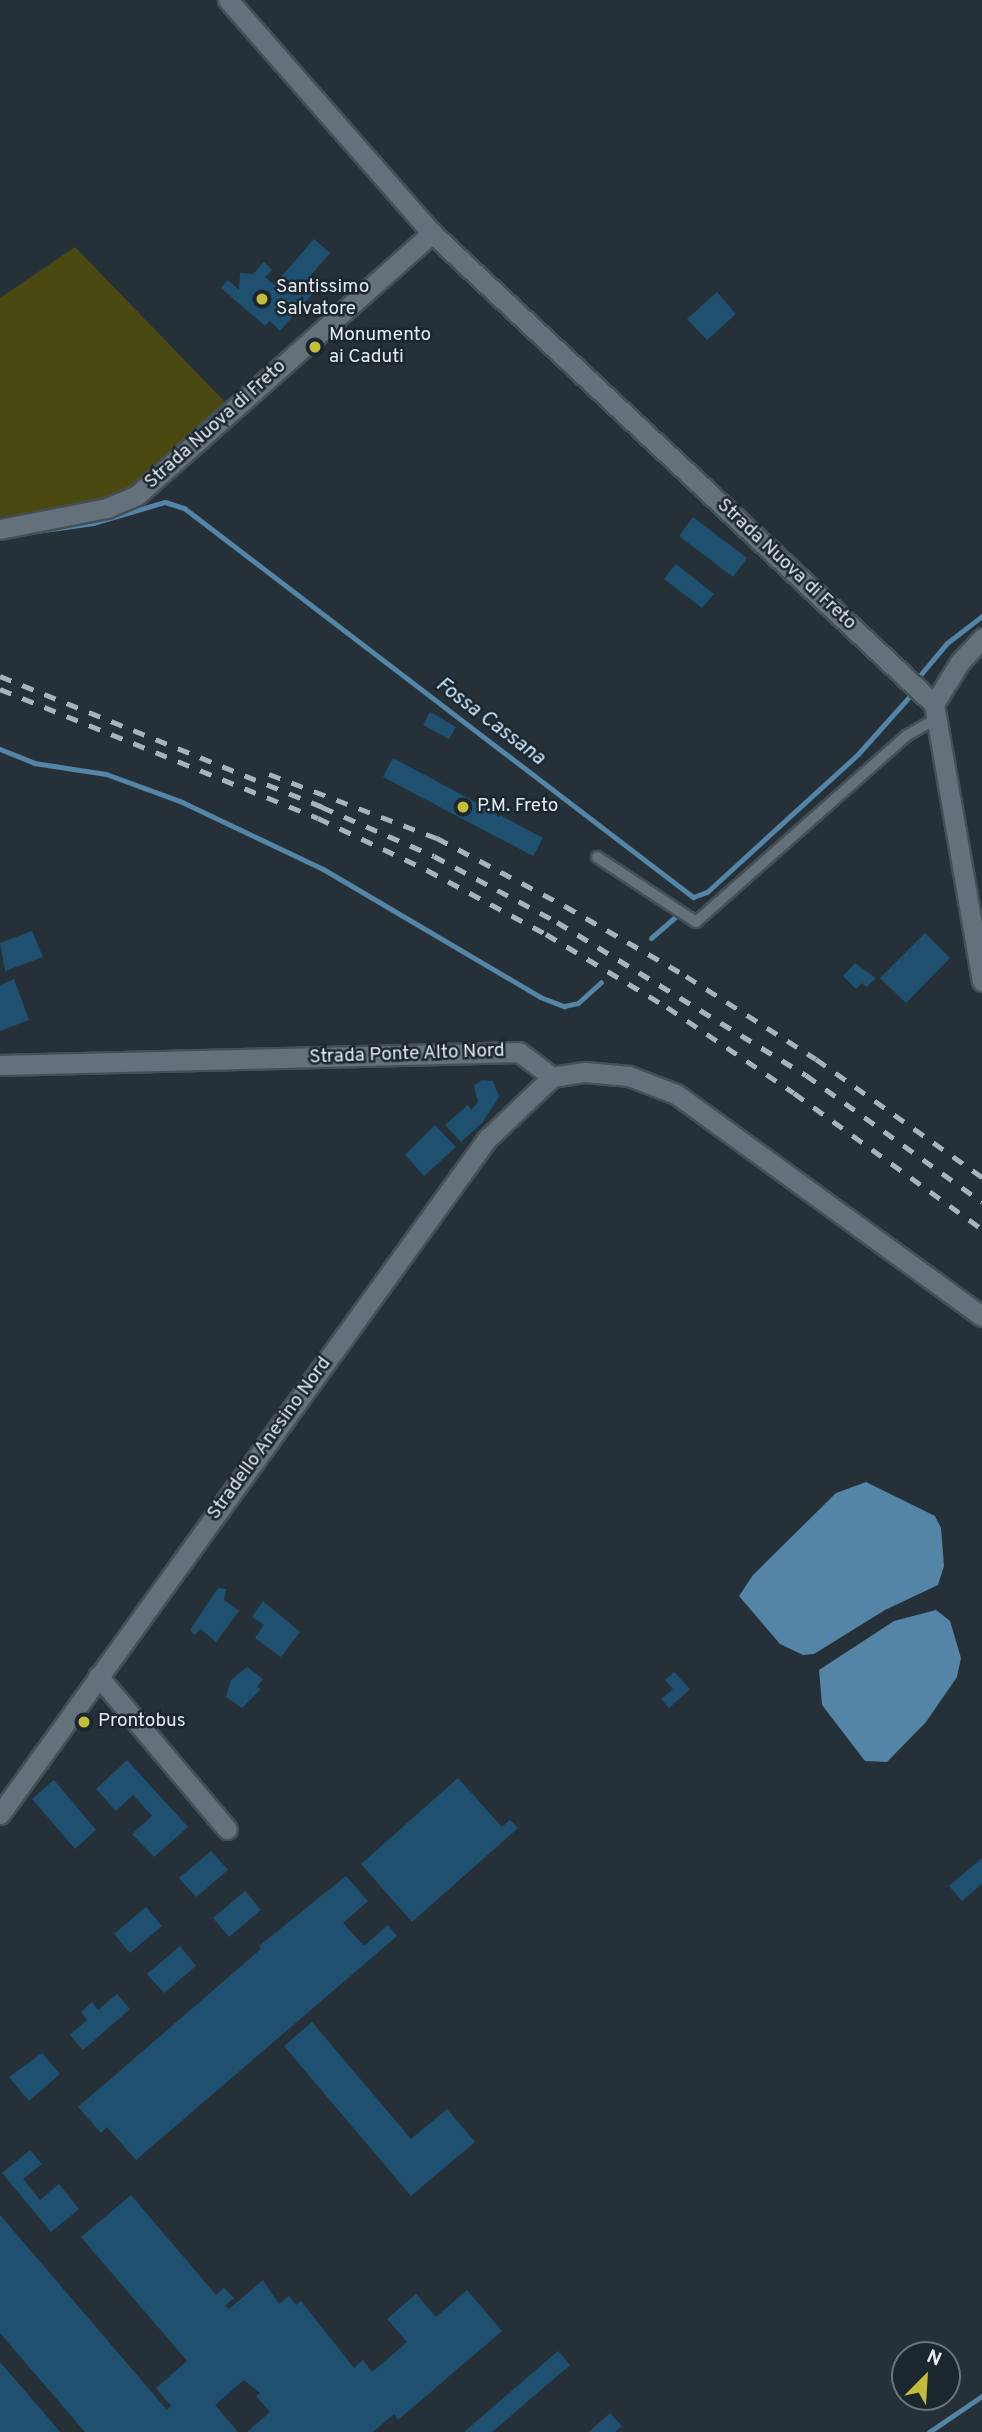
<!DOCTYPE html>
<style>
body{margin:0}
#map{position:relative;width:982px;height:2432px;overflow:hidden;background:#253039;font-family:Overpass,sans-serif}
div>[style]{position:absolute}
.green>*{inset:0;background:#4b4912}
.water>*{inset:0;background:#5484a6}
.stream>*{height:5px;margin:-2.5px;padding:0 2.5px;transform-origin:2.5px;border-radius:2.5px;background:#5484a6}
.building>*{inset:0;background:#205070}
.roads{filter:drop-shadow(2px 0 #454f56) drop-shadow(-2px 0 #454f56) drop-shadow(0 2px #454f56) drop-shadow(0 -2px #454f56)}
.service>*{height:10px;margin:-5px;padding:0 5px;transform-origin:5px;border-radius:5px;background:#64717b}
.minor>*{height:19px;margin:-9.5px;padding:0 9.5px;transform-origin:9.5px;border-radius:9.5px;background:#64717b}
.rail>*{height:5px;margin-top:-2.5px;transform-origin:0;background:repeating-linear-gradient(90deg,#aab3ba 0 12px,transparent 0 24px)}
.dots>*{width:19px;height:19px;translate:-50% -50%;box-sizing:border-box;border:4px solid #1c262f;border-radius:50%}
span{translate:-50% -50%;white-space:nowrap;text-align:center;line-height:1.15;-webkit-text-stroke:5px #1c262f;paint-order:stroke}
.poi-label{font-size:19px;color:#e3eaf0}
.left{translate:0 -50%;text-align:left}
.street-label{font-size:19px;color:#e3eaf0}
.water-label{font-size:21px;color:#cce8fd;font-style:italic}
.north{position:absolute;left:891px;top:2341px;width:70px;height:70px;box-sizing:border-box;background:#1c262f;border:2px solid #6c747c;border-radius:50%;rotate:24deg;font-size:19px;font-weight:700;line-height:28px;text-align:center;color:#e3eaf0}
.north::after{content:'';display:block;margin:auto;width:24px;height:32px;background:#c3bd3e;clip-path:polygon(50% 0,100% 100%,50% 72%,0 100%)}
</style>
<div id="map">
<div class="green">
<i style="clip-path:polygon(75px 247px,226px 403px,135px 485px,108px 501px,0 517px,0 298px)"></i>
</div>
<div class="water">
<i style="clip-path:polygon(866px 1482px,935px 1516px,941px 1528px,944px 1566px,938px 1585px,885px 1610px,814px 1654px,803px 1655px,780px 1644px,739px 1596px,753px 1575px,836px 1493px)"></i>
<i style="clip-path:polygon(936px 1610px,950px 1621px,961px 1658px,957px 1677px,926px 1722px,887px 1762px,865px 1761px,822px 1705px,819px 1670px,894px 1621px)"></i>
</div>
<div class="stream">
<i style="left:37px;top:531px;width:57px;rotate:-8.1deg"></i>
<i style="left:93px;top:523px;width:75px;rotate:-16.3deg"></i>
<i style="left:165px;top:502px;width:20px;rotate:18deg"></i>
<i style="left:184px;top:508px;width:641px;rotate:37.39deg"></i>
<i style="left:693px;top:897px;width:15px;rotate:-20deg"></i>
<i style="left:707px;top:892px;width:205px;rotate:-42.4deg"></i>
<i style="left:858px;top:754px;width:76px;rotate:-48.2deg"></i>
<i style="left:916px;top:680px;width:48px;rotate:-50deg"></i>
<i style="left:947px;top:643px;width:44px;rotate:-37.6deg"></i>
<i style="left:0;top:749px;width:37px;rotate:22deg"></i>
<i style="left:34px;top:763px;width:73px;rotate:8.7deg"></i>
<i style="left:106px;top:774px;width:81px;rotate:20.2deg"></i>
<i style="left:182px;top:802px;width:156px;rotate:25.4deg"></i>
<i style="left:323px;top:869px;width:252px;rotate:30.5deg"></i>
<i style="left:540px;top:997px;width:26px;rotate:21deg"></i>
<i style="left:564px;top:1006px;width:14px;rotate:-12deg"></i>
<i style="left:578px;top:1003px;width:31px;rotate:-42deg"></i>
<i style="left:651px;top:938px;width:32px;rotate:-41deg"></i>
<i style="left:929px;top:2432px;width:64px;rotate:-34.2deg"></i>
</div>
<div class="building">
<i style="clip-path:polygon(314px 239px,330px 253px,311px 275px,321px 284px,280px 331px,270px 321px,265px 326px,221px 288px,228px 280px,239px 290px,240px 273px,253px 274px,264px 262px,272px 270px,265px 277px,274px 285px)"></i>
<i style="clip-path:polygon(717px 292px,736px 314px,707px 340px,687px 319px)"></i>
<i style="clip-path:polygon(693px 517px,747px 558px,733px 577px,679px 536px)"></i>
<i style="clip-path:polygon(676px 564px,714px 594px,702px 608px,664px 579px)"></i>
<i style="clip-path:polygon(430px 712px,456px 727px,449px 739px,423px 725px)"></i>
<i style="clip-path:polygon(393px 758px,543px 838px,533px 856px,383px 777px)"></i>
<i style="clip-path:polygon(32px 931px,43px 957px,5px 971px,0 943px)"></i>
<i style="clip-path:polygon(925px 933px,950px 958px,906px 1003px,880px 978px)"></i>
<i style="clip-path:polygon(855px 963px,876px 978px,866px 987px,862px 983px,856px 989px,843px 976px)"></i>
<i style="clip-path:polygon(14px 979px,29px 1020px,0 1031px,0 985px)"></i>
<i style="clip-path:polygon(482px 1080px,493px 1081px,499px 1097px,482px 1123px,461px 1142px,445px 1125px,468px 1105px,471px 1110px,478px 1102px,474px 1086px)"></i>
<i style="clip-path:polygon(435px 1125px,456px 1147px,424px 1176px,405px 1155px)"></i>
<i style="clip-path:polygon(218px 1588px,226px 1589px,224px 1600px,239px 1611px,216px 1642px,201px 1629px,194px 1635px,190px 1630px)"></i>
<i style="clip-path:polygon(263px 1601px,300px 1632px,281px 1657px,255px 1638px,264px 1625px,252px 1617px)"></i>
<i style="clip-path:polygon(247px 1667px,263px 1679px,257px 1687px,261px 1689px,242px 1708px,226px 1697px,231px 1680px)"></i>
<i style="clip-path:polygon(674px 1672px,690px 1689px,669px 1708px,661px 1699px,673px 1689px,665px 1680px)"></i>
<i style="clip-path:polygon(127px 1760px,188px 1827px,154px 1857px,132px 1834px,152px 1816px,133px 1795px,116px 1811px,96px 1789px)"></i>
<i style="clip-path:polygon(458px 1778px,502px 1827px,510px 1820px,518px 1828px,412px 1922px,361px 1864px)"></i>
<i style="clip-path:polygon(54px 1780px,96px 1830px,75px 1849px,32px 1799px)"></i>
<i style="clip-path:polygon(211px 1851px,228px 1870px,196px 1897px,179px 1878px)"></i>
<i style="clip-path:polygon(982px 1858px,982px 1884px,962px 1901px,949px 1886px)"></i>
<i style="clip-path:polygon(346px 1876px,368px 1901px,343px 1923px,364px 1946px,388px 1925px,397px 1936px,136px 2160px,107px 2127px,101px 2133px,78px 2107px,261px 1949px,259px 1946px)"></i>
<i style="clip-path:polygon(245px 1891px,261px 1910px,229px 1937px,213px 1918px)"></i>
<i style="clip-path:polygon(146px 1907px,162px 1926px,130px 1953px,114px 1934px)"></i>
<i style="clip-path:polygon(180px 1946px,196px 1966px,164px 1993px,147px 1974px)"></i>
<i style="clip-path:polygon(117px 1994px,130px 2009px,83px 2050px,70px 2035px,87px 2020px,81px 2012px,92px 2002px,98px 2010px)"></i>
<i style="clip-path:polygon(312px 2022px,411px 2139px,447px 2109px,475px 2142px,411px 2196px,284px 2046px)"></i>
<i style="clip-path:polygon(42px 2053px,60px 2074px,29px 2101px,9px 2077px)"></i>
<i style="clip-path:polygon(30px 2150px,42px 2164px,23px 2179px,40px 2200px,59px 2184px,79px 2209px,51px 2232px,2px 2173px)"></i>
<i style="clip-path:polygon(131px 2195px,216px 2295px,224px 2288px,234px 2298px,225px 2306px,229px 2309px,263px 2280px,279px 2304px,289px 2296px,296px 2305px,301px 2301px,354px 2368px,363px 2360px,372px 2372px,407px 2342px,387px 2319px,416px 2294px,436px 2317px,467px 2290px,502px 2331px,398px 2420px,394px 2414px,373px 2432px,247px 2432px,270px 2412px,256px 2396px,260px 2393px,244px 2380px,215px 2405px,238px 2432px,85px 2432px,0 2333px,0 2215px,167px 2410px,171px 2406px,156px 2388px,187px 2361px,81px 2237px)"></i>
<i style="clip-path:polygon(558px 2351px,570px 2365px,492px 2432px,464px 2432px)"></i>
<i style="clip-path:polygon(0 2362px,56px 2427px,60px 2432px,0 2432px)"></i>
<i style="clip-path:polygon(610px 2413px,622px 2426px,615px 2432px,589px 2432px)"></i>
</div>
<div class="roads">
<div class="service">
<i style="left:597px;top:857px;width:118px;rotate:33.3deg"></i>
<i style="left:696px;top:922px;width:281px;rotate:-41.5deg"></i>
<i style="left:906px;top:736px;width:34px;rotate:-30deg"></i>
</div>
<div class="minor">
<i style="left:228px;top:0;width:310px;rotate:48.8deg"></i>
<i style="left:432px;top:233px;width:688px;rotate:43.18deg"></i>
<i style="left:934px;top:704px;width:281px;rotate:80.2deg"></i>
<i style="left:0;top:529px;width:109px;rotate:-11.1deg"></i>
<i style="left:107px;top:508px;width:33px;rotate:-23deg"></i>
<i style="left:137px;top:495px;width:395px;rotate:-41.6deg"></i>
<i style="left:934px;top:704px;width:49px;rotate:-58.2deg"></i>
<i style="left:960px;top:662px;width:33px;rotate:-47deg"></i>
<i style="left:0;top:1065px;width:519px;rotate:-1.43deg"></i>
<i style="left:519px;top:1052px;width:41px;rotate:37.1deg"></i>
<i style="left:552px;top:1077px;width:33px;rotate:-9deg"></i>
<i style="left:585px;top:1072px;width:44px;rotate:5.2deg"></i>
<i style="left:629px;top:1076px;width:50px;rotate:21deg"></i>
<i style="left:676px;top:1094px;width:378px;rotate:36deg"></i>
<i style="left:98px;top:1676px;width:200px;rotate:49.9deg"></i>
<i style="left:0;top:1814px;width:832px;rotate:-54.19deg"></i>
<i style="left:487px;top:1139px;width:90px;rotate:-43.6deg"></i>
</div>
</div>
<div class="rail">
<i style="left:0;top:676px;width:348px;rotate:22.1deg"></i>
<i style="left:322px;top:807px;width:122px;rotate:23.6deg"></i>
<i style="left:434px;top:856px;width:140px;rotate:28.2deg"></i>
<i style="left:557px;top:922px;width:292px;rotate:31.6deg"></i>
<i style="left:806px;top:1075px;width:217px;rotate:35.8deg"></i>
<i style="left:0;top:689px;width:343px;rotate:22.1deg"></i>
<i style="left:318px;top:818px;width:121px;rotate:25.5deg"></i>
<i style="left:427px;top:870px;width:135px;rotate:28.3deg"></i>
<i style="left:546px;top:934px;width:141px;rotate:31.1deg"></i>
<i style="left:667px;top:1007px;width:153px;rotate:34.1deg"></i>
<i style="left:794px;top:1093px;width:232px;rotate:35.9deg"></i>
<i style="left:269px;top:774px;width:180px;rotate:20.9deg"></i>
<i style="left:437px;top:838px;width:145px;rotate:28deg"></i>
<i style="left:565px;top:906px;width:140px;rotate:30deg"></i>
<i style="left:686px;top:976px;width:154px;rotate:32.6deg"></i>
<i style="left:816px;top:1059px;width:204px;rotate:35.4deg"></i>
</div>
<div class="dots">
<i style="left:262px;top:299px;background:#c3bd3e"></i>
<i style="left:315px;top:347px;background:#c3bd3e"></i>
<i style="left:463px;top:807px;background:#c3bd3e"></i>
<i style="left:84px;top:1722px;background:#c3bd3e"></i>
</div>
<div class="poi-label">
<span class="left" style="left:276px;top:299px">Santissimo<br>Salvatore</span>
<span class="left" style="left:329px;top:347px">Monumento<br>ai Caduti</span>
<span class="left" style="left:477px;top:807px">P.M. Freto</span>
<span class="left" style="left:98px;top:1722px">Prontobus</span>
</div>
<div class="street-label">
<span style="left:216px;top:425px;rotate:-42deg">Strada Nuova di Freto</span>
<span style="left:786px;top:565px;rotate:43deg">Strada Nuova di Freto</span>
<span style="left:407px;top:1055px;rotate:-2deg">Strada Ponte Alto Nord</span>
<span style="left:270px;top:1439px;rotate:-54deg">Stradello Anesino Nord</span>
</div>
<div class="water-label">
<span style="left:490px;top:722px;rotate:37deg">Fossa Cassana</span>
</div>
<div class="north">N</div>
</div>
